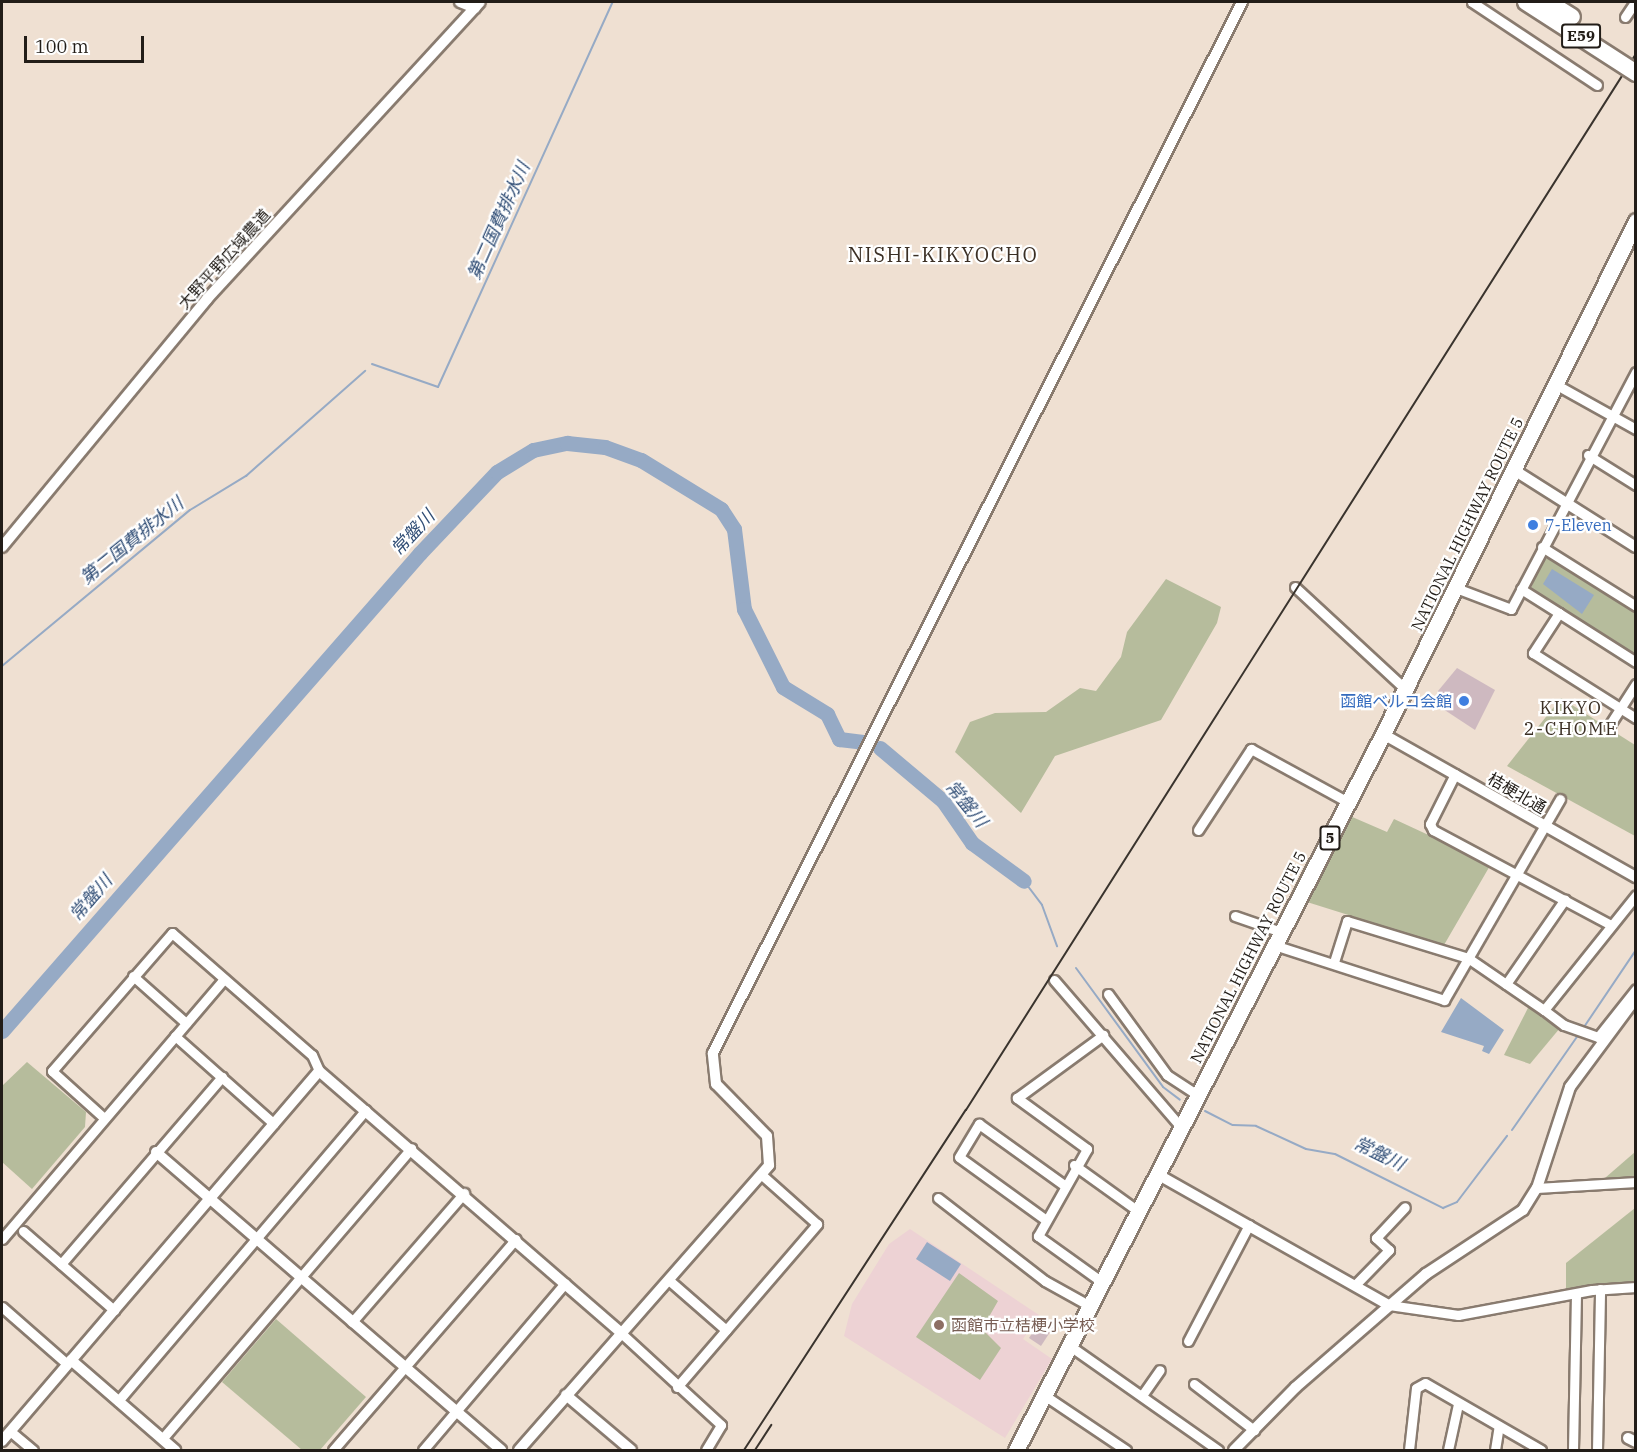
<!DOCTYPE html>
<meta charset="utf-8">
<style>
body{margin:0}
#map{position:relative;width:1637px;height:1452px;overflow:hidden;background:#efe0d2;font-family:"IBM Plex Serif","Noto Sans JP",serif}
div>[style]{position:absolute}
.education>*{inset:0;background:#edd2d4}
.green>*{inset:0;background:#b6bc9c}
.water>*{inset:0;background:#96aac5}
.stream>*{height:2px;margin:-1px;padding:0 1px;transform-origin:1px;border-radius:1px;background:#96aac5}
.river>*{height:15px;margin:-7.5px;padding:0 7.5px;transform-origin:7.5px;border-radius:7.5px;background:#96aac5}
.building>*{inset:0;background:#ceb9c0}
.roads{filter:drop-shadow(2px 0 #897b6f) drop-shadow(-2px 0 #897b6f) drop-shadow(0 2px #897b6f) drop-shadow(0 -2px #897b6f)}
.minor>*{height:9px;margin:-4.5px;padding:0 4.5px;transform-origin:4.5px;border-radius:4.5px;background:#fff}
.tertiary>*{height:10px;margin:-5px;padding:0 5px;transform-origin:5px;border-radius:5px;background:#fff}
.trunk>*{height:15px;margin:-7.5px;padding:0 7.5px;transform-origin:7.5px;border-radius:7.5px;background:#fff}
.rail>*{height:2px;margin:-1px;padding:0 1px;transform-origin:1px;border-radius:1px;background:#3a342e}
.bridges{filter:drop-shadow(2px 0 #897b6f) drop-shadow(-2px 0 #897b6f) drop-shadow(0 2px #897b6f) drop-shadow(0 -2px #897b6f)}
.motorway-bridge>*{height:16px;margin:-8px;padding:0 8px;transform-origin:8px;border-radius:8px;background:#fff}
.dots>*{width:16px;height:16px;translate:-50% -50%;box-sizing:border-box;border:3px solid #fff;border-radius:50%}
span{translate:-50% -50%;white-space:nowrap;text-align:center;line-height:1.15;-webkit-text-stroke:4.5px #fff;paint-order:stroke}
.shield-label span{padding:2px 4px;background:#fff;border:2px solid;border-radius:4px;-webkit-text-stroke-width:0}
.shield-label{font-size:15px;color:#221d18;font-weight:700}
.street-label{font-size:16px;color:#221d18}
.shop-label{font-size:16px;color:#366cbe}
.left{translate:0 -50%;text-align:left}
.right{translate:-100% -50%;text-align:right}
.education-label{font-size:16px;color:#785e54}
.water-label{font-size:18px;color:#314e76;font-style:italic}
.neighbourhood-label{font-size:18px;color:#3b2f24;letter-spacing:1.5px}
.quarter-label{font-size:20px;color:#3b2f24;letter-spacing:1.5px}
.frame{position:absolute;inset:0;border:3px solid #221d18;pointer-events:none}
.scale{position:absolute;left:24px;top:36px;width:120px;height:27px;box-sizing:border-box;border:3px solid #221d18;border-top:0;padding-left:8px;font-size:18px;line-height:21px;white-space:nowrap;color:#221d18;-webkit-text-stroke:4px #fff;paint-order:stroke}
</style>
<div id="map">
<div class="education">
<i style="clip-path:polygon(910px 1229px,1039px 1315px,1023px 1339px,1052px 1359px,1005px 1438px,844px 1336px,852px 1304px,889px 1244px)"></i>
</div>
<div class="green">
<i style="clip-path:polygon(1548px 558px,1635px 613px,1635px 657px,1530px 591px,1542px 560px)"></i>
<i style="clip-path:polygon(1166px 579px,1221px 607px,1217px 623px,1161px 720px,1055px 756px,1021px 813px,955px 752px,970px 722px,995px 713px,1046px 712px,1080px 688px,1096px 691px,1121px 657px,1127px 632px)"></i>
<i style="clip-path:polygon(1561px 698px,1635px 745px,1635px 836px,1507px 766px)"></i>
<i style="clip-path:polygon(1350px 816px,1387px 832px,1394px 819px,1491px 864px,1444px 945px,1307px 902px)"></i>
<i style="clip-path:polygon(1529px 1006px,1560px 1028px,1530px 1064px,1504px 1055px)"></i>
<i style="clip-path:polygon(27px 1062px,86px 1112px,85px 1127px,32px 1189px,2px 1162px,2px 1086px)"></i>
<i style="clip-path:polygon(1635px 1152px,1635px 1177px,1605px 1178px)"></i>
<i style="clip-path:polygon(1635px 1208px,1635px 1283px,1566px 1292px,1566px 1263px)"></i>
<i style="clip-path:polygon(959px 1273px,998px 1301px,982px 1329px,1001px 1348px,980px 1380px,916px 1337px)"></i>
<i style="clip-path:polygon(276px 1319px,366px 1397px,320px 1450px,302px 1450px,222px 1382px)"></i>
</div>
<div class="water">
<i style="clip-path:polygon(1552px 569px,1594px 595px,1582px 614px,1543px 584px)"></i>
<i style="clip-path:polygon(1461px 998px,1504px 1030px,1489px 1054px,1482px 1051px,1484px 1046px,1441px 1032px)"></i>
<i style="clip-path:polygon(927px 1242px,961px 1264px,950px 1281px,916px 1259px)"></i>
</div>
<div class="stream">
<i style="left:372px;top:364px;width:70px;rotate:19.2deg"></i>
<i style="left:438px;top:387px;width:423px;rotate:-65.6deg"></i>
<i style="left:2px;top:666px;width:244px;rotate:-39.7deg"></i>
<i style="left:190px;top:510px;width:66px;rotate:-31.3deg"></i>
<i style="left:246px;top:476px;width:159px;rotate:-41.4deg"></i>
<i style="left:1024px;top:881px;width:30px;rotate:53deg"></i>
<i style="left:1042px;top:905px;width:44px;rotate:69.9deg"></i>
<i style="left:1076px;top:968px;width:147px;rotate:53.8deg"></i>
<i style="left:1163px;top:1087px;width:21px;rotate:37deg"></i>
<i style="left:1584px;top:1027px;width:93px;rotate:-56deg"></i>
<i style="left:1205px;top:1111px;width:31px;rotate:27deg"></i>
<i style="left:1233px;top:1125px;width:23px;rotate:2deg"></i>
<i style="left:1256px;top:1126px;width:55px;rotate:24.7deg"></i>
<i style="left:1306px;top:1149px;width:29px;rotate:10deg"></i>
<i style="left:1335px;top:1154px;width:121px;rotate:26.6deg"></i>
<i style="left:1443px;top:1208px;width:15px;rotate:-23deg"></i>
<i style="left:1457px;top:1202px;width:83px;rotate:-52.9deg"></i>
<i style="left:1512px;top:1130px;width:117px;rotate:-55.1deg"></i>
</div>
<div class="river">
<i style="left:880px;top:748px;width:82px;rotate:40.1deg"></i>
<i style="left:943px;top:801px;width:51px;rotate:55.4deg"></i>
<i style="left:972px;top:843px;width:64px;rotate:36.2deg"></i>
<i style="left:2px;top:1031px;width:635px;rotate:-48.83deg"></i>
<i style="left:420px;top:553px;width:112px;rotate:-46.5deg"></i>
<i style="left:497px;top:472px;width:42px;rotate:-31.4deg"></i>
<i style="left:533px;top:450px;width:35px;rotate:-12deg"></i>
<i style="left:567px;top:443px;width:38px;rotate:6deg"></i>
<i style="left:605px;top:447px;width:38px;rotate:20deg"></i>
<i style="left:641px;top:460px;width:94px;rotate:31.5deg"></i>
<i style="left:721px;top:509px;width:24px;rotate:57deg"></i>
<i style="left:734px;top:529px;width:81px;rotate:82.9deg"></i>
<i style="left:744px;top:609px;width:87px;rotate:63.4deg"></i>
<i style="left:783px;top:687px;width:52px;rotate:31.5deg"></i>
<i style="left:827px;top:714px;width:28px;rotate:64deg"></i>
<i style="left:839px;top:739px;width:24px;rotate:7deg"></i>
</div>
<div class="building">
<i style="clip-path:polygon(1457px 668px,1495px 690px,1475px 730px,1437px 705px,1438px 691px)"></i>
<i style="clip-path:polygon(1042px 1318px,1054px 1326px,1041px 1346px,1029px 1338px)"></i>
</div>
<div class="roads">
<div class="minor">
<i style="left:1472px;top:2px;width:150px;rotate:33.6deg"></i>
<i style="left:1625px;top:17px;width:18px;rotate:-56deg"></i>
<i style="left:1555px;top:384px;width:93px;rotate:29.1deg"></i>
<i style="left:1588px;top:455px;width:57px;rotate:32deg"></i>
<i style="left:1542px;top:547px;width:111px;rotate:32.1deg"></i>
<i style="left:1295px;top:587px;width:150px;rotate:42.8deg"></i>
<i style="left:1456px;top:588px;width:59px;rotate:20.9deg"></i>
<i style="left:1511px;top:609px;width:268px;rotate:-62.2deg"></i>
<i style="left:1521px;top:589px;width:45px;rotate:32.3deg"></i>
<i style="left:1559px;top:613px;width:48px;rotate:123deg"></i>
<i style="left:1533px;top:653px;width:122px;rotate:32.3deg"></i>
<i style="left:1559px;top:613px;width:91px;rotate:32.5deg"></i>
<i style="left:1609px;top:726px;width:50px;rotate:-57.3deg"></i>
<i style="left:1455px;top:774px;width:56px;rotate:116.6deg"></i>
<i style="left:1430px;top:824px;width:7px;rotate:63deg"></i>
<i style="left:1433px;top:830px;width:202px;rotate:28.1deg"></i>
<i style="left:1198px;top:830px;width:97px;rotate:-56.8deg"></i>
<i style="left:1251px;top:749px;width:111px;rotate:28.7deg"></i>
<i style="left:1235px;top:916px;width:49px;rotate:19.2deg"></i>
<i style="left:1274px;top:945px;width:179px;rotate:17.9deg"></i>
<i style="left:1444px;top:1000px;width:232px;rotate:-60deg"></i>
<i style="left:1334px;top:962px;width:43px;rotate:-72.4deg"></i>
<i style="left:1347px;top:921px;width:127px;rotate:17deg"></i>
<i style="left:1468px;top:958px;width:92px;rotate:34.4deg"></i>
<i style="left:1544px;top:1010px;width:147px;rotate:-51.3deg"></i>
<i style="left:133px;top:976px;width:71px;rotate:41.6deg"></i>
<i style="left:1054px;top:980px;width:194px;rotate:49.2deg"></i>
<i style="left:1506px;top:984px;width:103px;rotate:-55.2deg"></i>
<i style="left:1108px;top:994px;width:100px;rotate:53.9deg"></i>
<i style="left:1167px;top:1075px;width:37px;rotate:33deg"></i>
<i style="left:1544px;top:1010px;width:25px;rotate:37deg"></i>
<i style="left:1564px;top:1025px;width:42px;rotate:19.3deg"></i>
<i style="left:175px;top:1036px;width:132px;rotate:41.6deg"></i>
<i style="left:1598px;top:1037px;width:61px;rotate:-51.6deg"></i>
<i style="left:104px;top:1118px;width:70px;rotate:-137.9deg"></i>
<i style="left:52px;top:1071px;width:183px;rotate:-49deg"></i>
<i style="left:172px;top:933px;width:186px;rotate:41.1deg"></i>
<i style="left:312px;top:1055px;width:17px;rotate:66deg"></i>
<i style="left:1074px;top:1165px;width:79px;rotate:35.7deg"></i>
<i style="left:1537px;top:1188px;width:99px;rotate:-3.5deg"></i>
<i style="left:938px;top:1198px;width:135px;rotate:37.8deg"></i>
<i style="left:1045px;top:1281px;width:51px;rotate:29.1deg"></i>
<i style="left:1046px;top:1220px;width:107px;rotate:-144.1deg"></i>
<i style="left:959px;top:1157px;width:39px;rotate:-59deg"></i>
<i style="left:979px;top:1124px;width:105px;rotate:35.7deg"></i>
<i style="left:23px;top:1231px;width:121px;rotate:41deg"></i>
<i style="left:2px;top:1239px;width:342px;rotate:-49.5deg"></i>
<i style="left:61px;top:1264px;width:247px;rotate:-49.3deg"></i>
<i style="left:671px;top:1282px;width:73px;rotate:41.1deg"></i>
<i style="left:1102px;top:1282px;width:79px;rotate:-144.3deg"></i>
<i style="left:1038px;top:1236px;width:100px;rotate:-60.6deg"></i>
<i style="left:1087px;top:1149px;width:87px;rotate:-143.9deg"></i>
<i style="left:1017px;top:1098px;width:107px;rotate:-36.2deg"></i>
<i style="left:1355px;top:1285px;width:49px;rotate:-45.8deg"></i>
<i style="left:1389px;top:1250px;width:18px;rotate:-137deg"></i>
<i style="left:1376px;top:1238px;width:42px;rotate:-46.9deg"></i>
<i style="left:1389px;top:1305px;width:70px;rotate:8.2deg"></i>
<i style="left:1458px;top:1315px;width:136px;rotate:-10.6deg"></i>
<i style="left:1592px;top:1290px;width:44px;rotate:-3.9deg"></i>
<i style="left:2px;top:1307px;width:86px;rotate:41.2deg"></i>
<i style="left:352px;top:1322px;width:171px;rotate:-49deg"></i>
<i style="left:621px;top:1333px;width:136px;rotate:42.6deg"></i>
<i style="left:721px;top:1425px;width:29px;rotate:121deg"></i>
<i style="left:1188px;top:1341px;width:131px;rotate:-62.3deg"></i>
<i style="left:1070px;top:1346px;width:181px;rotate:35.1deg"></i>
<i style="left:1194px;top:1384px;width:76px;rotate:37.5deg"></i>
<i style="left:677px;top:1387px;width:215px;rotate:-49.3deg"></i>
<i style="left:817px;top:1224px;width:72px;rotate:-138.4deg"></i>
<i style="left:1143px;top:1394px;width:29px;rotate:-55deg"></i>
<i style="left:1044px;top:1395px;width:99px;rotate:33.9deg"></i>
<i style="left:118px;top:1401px;width:382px;rotate:-49.6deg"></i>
<i style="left:10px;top:1431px;width:30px;rotate:40deg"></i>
<i style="left:162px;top:1439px;width:383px;rotate:-49.4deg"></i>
<i style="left:333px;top:1450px;width:279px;rotate:-49.1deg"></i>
<i style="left:423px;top:1450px;width:219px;rotate:-49.6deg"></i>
<i style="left:1409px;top:1450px;width:62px;rotate:-83.6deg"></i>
<i style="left:1416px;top:1388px;width:10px;rotate:-29deg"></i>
<i style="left:1425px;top:1383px;width:134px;rotate:30deg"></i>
<i style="left:1448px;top:1450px;width:47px;rotate:-77.7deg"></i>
<i style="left:1495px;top:1450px;width:24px;rotate:-81deg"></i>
<i style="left:1573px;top:1450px;width:156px;rotate:-88.9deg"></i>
<i style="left:1597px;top:1450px;width:161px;rotate:-88.9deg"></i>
</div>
<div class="tertiary">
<i style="left:460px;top:2px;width:16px;rotate:22deg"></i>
<i style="left:1514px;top:470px;width:144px;rotate:32.3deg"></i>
<i style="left:2px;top:547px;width:322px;rotate:-50.4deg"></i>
<i style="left:207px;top:299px;width:403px;rotate:-47.4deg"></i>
<i style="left:1383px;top:734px;width:291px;rotate:29.5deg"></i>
<i style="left:156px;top:1152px;width:456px;rotate:40.8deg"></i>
<i style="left:1157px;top:1174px;width:266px;rotate:29.5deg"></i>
<i style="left:71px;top:1360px;width:138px;rotate:40.9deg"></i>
<i style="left:566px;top:1395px;width:85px;rotate:40.2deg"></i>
<i style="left:1628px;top:1438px;width:9px;rotate:27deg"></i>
<i style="left:2px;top:1441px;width:487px;rotate:-49.4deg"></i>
<i style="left:319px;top:1071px;width:400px;rotate:40.9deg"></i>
<i style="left:519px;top:1450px;width:379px;rotate:-48.7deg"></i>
<i style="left:769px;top:1165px;width:29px;rotate:-94deg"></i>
<i style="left:767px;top:1136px;width:73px;rotate:-134.4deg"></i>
<i style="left:716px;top:1084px;width:31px;rotate:-96deg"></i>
<i style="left:713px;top:1053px;width:1177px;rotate:-63.28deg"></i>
<i style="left:1234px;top:1450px;width:88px;rotate:-45.5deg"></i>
<i style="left:1296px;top:1387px;width:172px;rotate:-41deg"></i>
<i style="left:1426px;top:1274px;width:116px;rotate:-33.4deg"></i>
<i style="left:1523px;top:1210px;width:26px;rotate:-58deg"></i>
<i style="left:1537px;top:1188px;width:106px;rotate:-71.9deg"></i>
<i style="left:1570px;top:1087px;width:111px;rotate:-53.4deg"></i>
</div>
<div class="trunk">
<i style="left:1016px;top:1450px;width:805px;rotate:-62.86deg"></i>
<i style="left:1383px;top:734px;width:572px;rotate:-63.75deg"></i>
</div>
</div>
<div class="rail">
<i style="left:744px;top:1450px;width:406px;rotate:-56.9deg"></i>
<i style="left:966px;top:1110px;width:1251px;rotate:-57.61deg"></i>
<i style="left:755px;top:1450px;width:30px;rotate:-57deg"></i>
</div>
<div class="bridges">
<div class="motorway-bridge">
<i style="left:1526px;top:2px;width:131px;rotate:32.8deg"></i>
<i style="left:1548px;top:2px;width:28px;rotate:32deg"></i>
</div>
</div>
<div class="dots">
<i style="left:1533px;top:525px;background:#3f7fe0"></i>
<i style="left:1464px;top:701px;background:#3f7fe0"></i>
<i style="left:939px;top:1325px;background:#8d6e63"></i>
</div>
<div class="shield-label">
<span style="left:1581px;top:36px">E59</span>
<span style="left:1330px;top:838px">5</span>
</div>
<div class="street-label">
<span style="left:224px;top:259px;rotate:-48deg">大野平野広域農道</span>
<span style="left:1467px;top:524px;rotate:-64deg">NATIONAL HIGHWAY ROUTE 5</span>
<span style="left:1517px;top:793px;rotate:30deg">桔梗北通</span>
<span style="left:1248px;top:957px;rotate:-63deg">NATIONAL HIGHWAY ROUTE 5</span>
</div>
<div class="shop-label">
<span class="left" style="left:1545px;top:525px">7-Eleven</span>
<span class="right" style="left:1452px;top:701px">函館ベルコ会館</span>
</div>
<div class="education-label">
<span class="left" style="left:951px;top:1325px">函館市立桔梗小学校</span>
</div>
<div class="water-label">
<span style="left:499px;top:221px;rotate:-66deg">第二国費排水川</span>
<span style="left:413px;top:533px;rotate:-47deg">常盤川</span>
<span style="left:132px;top:541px;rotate:-39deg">第二国費排水川</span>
<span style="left:966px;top:804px;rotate:51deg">常盤川</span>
<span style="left:91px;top:898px;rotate:-49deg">常盤川</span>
<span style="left:1379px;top:1154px;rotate:26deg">常盤川</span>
</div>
<div class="neighbourhood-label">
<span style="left:1571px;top:719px">KIKYO<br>2-CHOME</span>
</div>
<div class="quarter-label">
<span style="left:943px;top:254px">NISHI-KIKYOCHO</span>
</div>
<div class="frame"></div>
<div class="scale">100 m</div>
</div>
